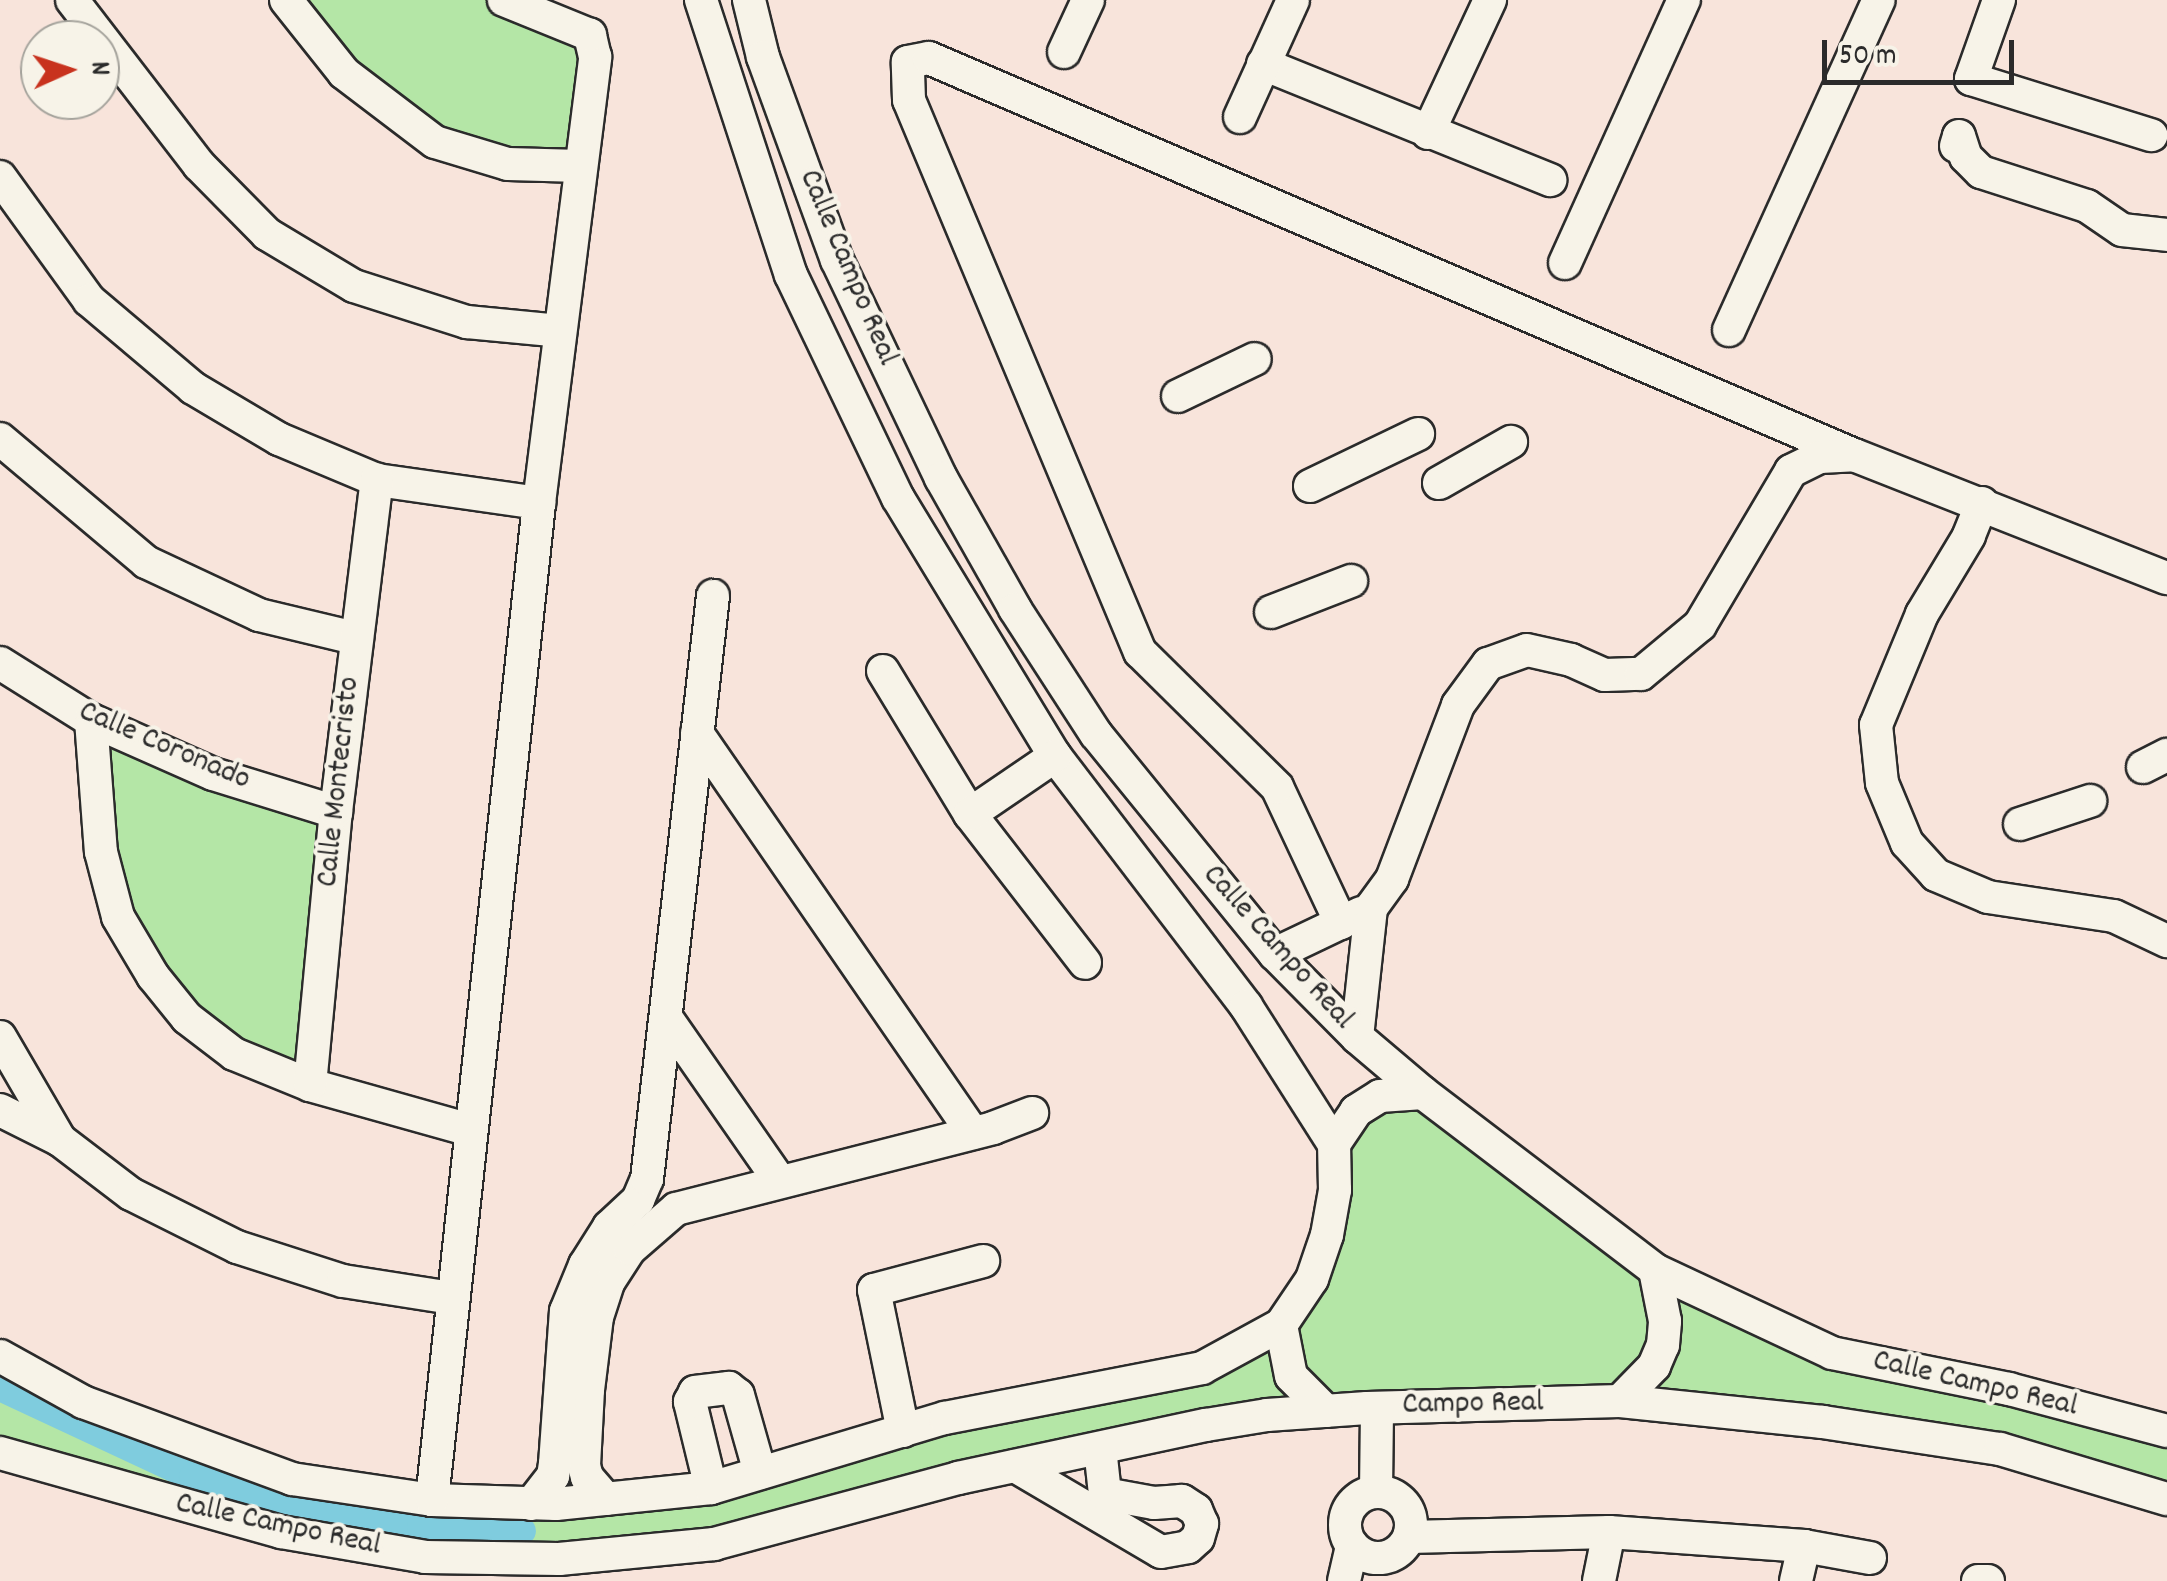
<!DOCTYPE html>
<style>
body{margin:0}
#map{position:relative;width:2167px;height:1581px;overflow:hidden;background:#f8e4db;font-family:Dekko,sans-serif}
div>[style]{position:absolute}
.green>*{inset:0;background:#b4e6a6}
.canal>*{height:28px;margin:-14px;padding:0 14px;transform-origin:14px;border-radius:14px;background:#7fccde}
.roads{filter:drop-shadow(2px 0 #2b2b2b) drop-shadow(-2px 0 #2b2b2b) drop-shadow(0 2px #2b2b2b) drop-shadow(0 -2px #2b2b2b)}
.minor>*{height:32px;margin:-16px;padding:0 16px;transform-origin:16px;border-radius:16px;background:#f7f3e8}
.minor>.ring{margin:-16px;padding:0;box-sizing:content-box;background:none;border:32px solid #f7f3e8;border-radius:50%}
span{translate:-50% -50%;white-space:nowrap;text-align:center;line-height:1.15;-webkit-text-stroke:8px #f7f3e8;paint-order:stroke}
.street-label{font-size:32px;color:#2b2b2b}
.north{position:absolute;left:20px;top:20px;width:100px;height:100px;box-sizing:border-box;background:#f7f3e8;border:2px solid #a5a39c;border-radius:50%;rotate:87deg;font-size:28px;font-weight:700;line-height:40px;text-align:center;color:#2b2b2b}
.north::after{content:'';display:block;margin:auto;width:35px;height:45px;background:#c8321e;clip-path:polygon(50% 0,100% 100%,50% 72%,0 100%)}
.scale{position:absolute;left:1822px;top:40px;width:192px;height:45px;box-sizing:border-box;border:5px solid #2b2b2b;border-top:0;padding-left:12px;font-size:30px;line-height:35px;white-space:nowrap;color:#2b2b2b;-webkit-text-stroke:8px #f7f3e8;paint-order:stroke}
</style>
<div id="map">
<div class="green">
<i style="clip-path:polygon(286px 0,504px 0,590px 35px,581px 166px,435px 142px)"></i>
<i style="clip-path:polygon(91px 720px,336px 812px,310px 1085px,234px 1054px,118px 917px)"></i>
<i style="clip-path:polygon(1423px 1093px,1655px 1270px,1832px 1353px,2167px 1431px,2167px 1499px,1823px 1422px,1367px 1408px,714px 1544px,425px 1557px,0 1453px,0 1356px,292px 1479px,556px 1504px,1202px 1368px,1281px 1325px,1356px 1111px)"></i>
</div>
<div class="canal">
<i style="left:0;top:1387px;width:213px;rotate:25deg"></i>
<i style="left:193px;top:1477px;width:116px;rotate:17deg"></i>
<i style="left:304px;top:1511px;width:118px;rotate:7.8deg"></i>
<i style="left:421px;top:1527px;width:101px;rotate:2.3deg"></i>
</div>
<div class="roads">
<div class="minor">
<i style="left:72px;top:0;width:208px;rotate:52.4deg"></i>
<i style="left:199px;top:165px;width:97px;rotate:45.4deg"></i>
<i style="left:267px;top:234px;width:101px;rotate:30.9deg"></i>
<i style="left:354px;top:286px;width:119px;rotate:17.7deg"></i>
<i style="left:467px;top:322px;width:93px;rotate:5.5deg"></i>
<i style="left:286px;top:0;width:93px;rotate:51.5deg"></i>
<i style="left:344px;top:73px;width:114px;rotate:37.2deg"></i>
<i style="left:435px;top:142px;width:76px;rotate:16.8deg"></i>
<i style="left:508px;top:164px;width:73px;rotate:1.6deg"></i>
<i style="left:701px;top:0;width:289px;rotate:71.9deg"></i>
<i style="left:791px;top:275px;width:247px;rotate:64.4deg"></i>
<i style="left:898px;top:498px;width:302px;rotate:58.7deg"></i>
<i style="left:1055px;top:756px;width:315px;rotate:52.6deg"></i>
<i style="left:1246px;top:1006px;width:164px;rotate:57.5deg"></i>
<i style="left:749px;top:0;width:59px;rotate:76.2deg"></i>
<i style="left:763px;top:57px;width:216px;rotate:70deg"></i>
<i style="left:837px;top:260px;width:242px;rotate:64.5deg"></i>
<i style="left:941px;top:478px;width:150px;rotate:60.5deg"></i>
<i style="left:1015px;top:609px;width:149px;rotate:57.1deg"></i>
<i style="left:1096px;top:734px;width:284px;rotate:50.9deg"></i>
<i style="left:1275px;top:954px;width:117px;rotate:45.3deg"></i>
<i style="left:1357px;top:1037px;width:87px;rotate:40.3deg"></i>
<i style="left:1423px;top:1093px;width:292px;rotate:37.3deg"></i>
<i style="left:1655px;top:1270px;width:195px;rotate:25.1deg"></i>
<i style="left:1832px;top:1353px;width:181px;rotate:11.5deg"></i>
<i style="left:2009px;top:1389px;width:163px;rotate:14.9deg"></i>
<i style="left:1999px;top:0;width:84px;rotate:109.5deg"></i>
<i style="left:1971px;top:79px;width:189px;rotate:17.3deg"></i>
<i style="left:1064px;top:52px;width:57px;rotate:-65.2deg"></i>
<i style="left:1263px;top:64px;width:310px;rotate:22deg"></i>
<i style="left:1240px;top:117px;width:128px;rotate:-65.6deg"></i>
<i style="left:1428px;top:133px;width:147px;rotate:-65deg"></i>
<i style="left:1956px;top:146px;width:10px;rotate:-73deg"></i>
<i style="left:1959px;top:136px;width:22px;rotate:72deg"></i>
<i style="left:1966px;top:157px;width:21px;rotate:45deg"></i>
<i style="left:1981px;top:172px;width:111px;rotate:17.8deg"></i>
<i style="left:2087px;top:206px;width:42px;rotate:34.4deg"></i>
<i style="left:2122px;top:230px;width:45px;rotate:6.3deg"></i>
<i style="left:0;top:177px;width:152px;rotate:54.1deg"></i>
<i style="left:89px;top:300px;width:136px;rotate:40.2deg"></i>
<i style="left:193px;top:388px;width:100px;rotate:30.7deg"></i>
<i style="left:279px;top:439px;width:106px;rotate:22.7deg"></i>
<i style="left:377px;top:480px;width:164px;rotate:8.1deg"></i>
<i style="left:1565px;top:263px;width:289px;rotate:-65.7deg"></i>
<i style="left:1729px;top:330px;width:362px;rotate:-65.6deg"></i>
<i style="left:1178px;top:396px;width:85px;rotate:-25.7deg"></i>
<i style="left:0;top:439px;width:191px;rotate:40.1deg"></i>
<i style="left:146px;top:562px;width:125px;rotate:25.1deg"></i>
<i style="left:259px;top:615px;width:99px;rotate:13.5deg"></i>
<i style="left:1439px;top:483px;width:83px;rotate:-29.7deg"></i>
<i style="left:1310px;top:486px;width:120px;rotate:-25.7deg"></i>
<i style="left:1982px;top:503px;width:35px;rotate:112deg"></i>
<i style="left:1969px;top:536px;width:91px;rotate:121.1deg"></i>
<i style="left:1922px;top:614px;width:120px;rotate:112.5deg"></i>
<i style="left:1876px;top:725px;width:58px;rotate:84.1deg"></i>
<i style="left:1882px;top:783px;width:65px;rotate:67.4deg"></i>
<i style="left:1907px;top:843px;width:43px;rotate:47.8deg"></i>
<i style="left:1936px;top:875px;width:56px;rotate:22.9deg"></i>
<i style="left:1988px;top:897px;width:127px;rotate:8.6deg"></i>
<i style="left:2114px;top:916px;width:59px;rotate:25.3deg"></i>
<i style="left:1271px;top:612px;width:86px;rotate:-21.2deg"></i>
<i style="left:0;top:663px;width:107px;rotate:32.1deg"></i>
<i style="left:91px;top:720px;width:133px;rotate:23.9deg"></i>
<i style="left:213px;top:774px;width:129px;rotate:17.2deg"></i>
<i style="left:883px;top:671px;width:167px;rotate:58.7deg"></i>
<i style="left:970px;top:814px;width:188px;rotate:52.3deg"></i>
<i style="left:91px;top:720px;width:132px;rotate:85.7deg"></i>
<i style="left:101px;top:852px;width:67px;rotate:75.3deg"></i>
<i style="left:118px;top:917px;width:69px;rotate:59.3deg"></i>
<i style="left:153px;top:976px;width:54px;rotate:51deg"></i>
<i style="left:187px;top:1018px;width:59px;rotate:37.5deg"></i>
<i style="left:234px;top:1054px;width:82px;rotate:22.2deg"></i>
<i style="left:310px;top:1085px;width:166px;rotate:15.7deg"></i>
<i style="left:697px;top:733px;width:486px;rotate:55.4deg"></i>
<i style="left:2143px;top:767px;width:27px;rotate:-27deg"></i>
<i style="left:970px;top:814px;width:103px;rotate:-34.3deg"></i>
<i style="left:2020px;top:824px;width:74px;rotate:-18.2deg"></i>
<i style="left:1341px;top:923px;width:150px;rotate:-115.2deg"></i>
<i style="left:1277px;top:787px;width:192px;rotate:-135.4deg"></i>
<i style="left:1140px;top:652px;width:598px;rotate:-112.71deg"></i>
<i style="left:909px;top:100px;width:38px;rotate:-92deg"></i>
<i style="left:908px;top:62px;width:21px;rotate:-11deg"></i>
<i style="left:929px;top:58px;width:1007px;rotate:23.23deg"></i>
<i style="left:1275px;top:954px;width:95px;rotate:-25.5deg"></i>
<i style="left:667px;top:1019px;width:196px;rotate:55.2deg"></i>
<i style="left:0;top:1037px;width:119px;rotate:59.8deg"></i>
<i style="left:1357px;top:1037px;width:130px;rotate:-83.8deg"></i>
<i style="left:1371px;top:908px;width:36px;rotate:-54deg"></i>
<i style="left:1392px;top:879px;width:186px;rotate:-69.2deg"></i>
<i style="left:1458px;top:705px;width:51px;rotate:-53.8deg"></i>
<i style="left:1488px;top:664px;width:41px;rotate:-19.7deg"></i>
<i style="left:1527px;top:650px;width:45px;rotate:12.8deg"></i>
<i style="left:1571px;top:660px;width:37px;rotate:24deg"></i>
<i style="left:1605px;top:675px;width:36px;rotate:-2deg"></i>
<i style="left:1641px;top:674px;width:77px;rotate:-39.7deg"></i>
<i style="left:1700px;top:625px;width:179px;rotate:-59.4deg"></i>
<i style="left:1791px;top:471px;width:32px;rotate:-26deg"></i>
<i style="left:1820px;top:457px;width:34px;rotate:-3deg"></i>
<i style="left:1854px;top:455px;width:336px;rotate:21.5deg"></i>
<i style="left:310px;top:1085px;width:274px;rotate:-84.6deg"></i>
<i style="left:336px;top:812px;width:335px;rotate:-83deg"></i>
<i style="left:0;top:1110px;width:67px;rotate:26.6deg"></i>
<i style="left:60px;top:1140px;width:89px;rotate:37.3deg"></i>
<i style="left:131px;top:1194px;width:119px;rotate:26.6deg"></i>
<i style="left:237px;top:1247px;width:111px;rotate:17.8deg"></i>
<i style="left:343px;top:1281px;width:110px;rotate:8.9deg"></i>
<i style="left:0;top:1356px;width:95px;rotate:29deg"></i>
<i style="left:83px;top:1402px;width:223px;rotate:20.2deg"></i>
<i style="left:292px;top:1479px;width:142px;rotate:8.5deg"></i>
<i style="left:432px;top:1500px;width:124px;rotate:1.8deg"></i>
<i style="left:556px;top:1504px;width:156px;rotate:-5.9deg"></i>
<i style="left:711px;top:1488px;width:244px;rotate:-16.7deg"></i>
<i style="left:945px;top:1418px;width:262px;rotate:-11deg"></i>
<i style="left:1202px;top:1368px;width:90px;rotate:-28.6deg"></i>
<i style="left:1620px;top:1401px;width:49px;rotate:-45.8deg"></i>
<i style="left:1654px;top:1366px;width:23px;rotate:-67deg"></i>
<i style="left:1663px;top:1345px;width:24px;rotate:-85deg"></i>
<i style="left:1665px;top:1321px;width:52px;rotate:-101.1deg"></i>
<i style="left:1326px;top:1411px;width:49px;rotate:-135deg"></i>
<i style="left:1291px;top:1376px;width:52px;rotate:-101.1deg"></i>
<i style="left:1281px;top:1325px;width:55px;rotate:-56deg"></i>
<i style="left:1312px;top:1279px;width:46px;rotate:-71.2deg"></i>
<i style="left:1327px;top:1235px;width:46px;rotate:-79.9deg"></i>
<i style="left:1335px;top:1190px;width:46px;rotate:-91.2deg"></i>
<i style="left:1334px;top:1144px;width:40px;rotate:-56deg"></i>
<i style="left:1356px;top:1111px;width:28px;rotate:-32deg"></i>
<i style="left:1380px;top:1096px;width:43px;rotate:-4deg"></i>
<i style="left:903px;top:1431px;width:144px;rotate:-101.6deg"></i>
<i style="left:874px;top:1290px;width:113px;rotate:-14.9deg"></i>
<i style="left:0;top:1453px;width:292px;rotate:15.7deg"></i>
<i style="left:281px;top:1532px;width:146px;rotate:9.8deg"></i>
<i style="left:425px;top:1557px;width:134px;rotate:0.9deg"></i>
<i style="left:559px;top:1559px;width:156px;rotate:-5.5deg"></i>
<i style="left:714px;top:1544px;width:253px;rotate:-15.1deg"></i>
<i style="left:958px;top:1478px;width:254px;rotate:-12.1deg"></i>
<i style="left:1206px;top:1425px;width:62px;rotate:-9.3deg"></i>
<i style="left:1267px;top:1415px;width:100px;rotate:-4deg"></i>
<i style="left:1367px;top:1408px;width:253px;rotate:-1.6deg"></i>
<i style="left:1620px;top:1401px;width:204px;rotate:5.9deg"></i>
<i style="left:1823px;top:1422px;width:179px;rotate:8.7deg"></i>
<i style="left:2000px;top:1449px;width:174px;rotate:16.7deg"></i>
<i style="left:1015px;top:1466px;width:169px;rotate:30.5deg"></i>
<i style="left:1161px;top:1552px;width:27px;rotate:-10deg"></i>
<i style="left:1188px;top:1547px;width:13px;rotate:-42deg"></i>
<i style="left:1198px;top:1538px;width:15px;rotate:-74deg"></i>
<i style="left:1202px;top:1524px;width:15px;rotate:-113deg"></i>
<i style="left:1196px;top:1510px;width:17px;rotate:-147deg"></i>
<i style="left:1182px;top:1501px;width:28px;rotate:176deg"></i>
<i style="left:1154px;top:1503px;width:50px;rotate:-169.6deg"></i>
<i style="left:1105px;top:1494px;width:46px;rotate:-96.2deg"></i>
<i style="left:711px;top:1488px;width:89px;rotate:-103.7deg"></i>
<i style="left:690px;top:1402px;width:11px;rotate:-63deg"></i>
<i style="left:695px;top:1392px;width:34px;rotate:-7deg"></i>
<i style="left:729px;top:1388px;width:11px;rotate:38deg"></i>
<i style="left:738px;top:1395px;width:81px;rotate:74.2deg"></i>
<i class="ring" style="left:1345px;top:1492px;width:34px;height:34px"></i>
<i style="left:1376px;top:1492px;width:84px;rotate:-89.3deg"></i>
<i style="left:606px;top:1499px;width:29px;rotate:-131deg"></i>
<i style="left:587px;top:1477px;width:11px;rotate:-105deg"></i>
<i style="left:584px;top:1466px;width:76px;rotate:-87deg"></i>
<i style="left:588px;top:1390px;width:74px;rotate:-83deg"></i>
<i style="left:597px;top:1317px;width:38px;rotate:-72deg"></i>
<i style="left:609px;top:1281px;width:38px;rotate:-57deg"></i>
<i style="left:630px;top:1249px;width:61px;rotate:-41deg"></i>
<i style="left:676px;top:1209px;width:327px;rotate:-14.3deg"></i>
<i style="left:993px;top:1128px;width:42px;rotate:-21deg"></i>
<i style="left:432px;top:1500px;width:1003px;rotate:-83.87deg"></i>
<i style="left:539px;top:503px;width:450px;rotate:-82.8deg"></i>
<i style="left:595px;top:57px;width:23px;rotate:-103deg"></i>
<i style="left:590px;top:35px;width:93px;rotate:-157.9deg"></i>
<i style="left:531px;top:1504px;width:36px;rotate:-52deg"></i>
<i style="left:553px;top:1476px;width:12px;rotate:-81deg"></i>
<i style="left:555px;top:1464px;width:153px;rotate:-85.9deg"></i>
<i style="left:566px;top:1311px;width:50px;rotate:-67.6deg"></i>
<i style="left:585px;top:1265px;width:45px;rotate:-57.7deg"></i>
<i style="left:609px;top:1227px;width:40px;rotate:-43deg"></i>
<i style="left:638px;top:1200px;width:23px;rotate:-67deg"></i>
<i style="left:647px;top:1179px;width:587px;rotate:-83.54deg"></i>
<i style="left:1409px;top:1537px;width:200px;rotate:-1.4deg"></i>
<i style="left:1609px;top:1532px;width:196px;rotate:4.1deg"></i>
<i style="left:1804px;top:1546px;width:67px;rotate:10.3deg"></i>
<i style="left:1344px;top:1581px;width:36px;rotate:-77deg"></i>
<i style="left:1599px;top:1581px;width:50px;rotate:-78.5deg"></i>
<i style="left:1796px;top:1581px;width:36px;rotate:-77deg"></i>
<i style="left:1978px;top:1581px;width:10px"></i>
</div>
</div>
<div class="street-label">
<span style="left:847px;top:268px;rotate:67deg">Calle Campo Real</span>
<span style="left:164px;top:747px;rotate:23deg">Calle Coronado</span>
<span style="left:340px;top:782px;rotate:-84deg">Calle Montecristo</span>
<span style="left:1277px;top:948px;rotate:48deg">Calle Campo Real</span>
<span style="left:1975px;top:1385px;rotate:13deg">Calle Campo Real</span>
<span style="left:1473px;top:1405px;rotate:-1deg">Campo Real</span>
<span style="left:278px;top:1526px;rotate:12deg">Calle Campo Real</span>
</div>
<div class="north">N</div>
<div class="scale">50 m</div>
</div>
